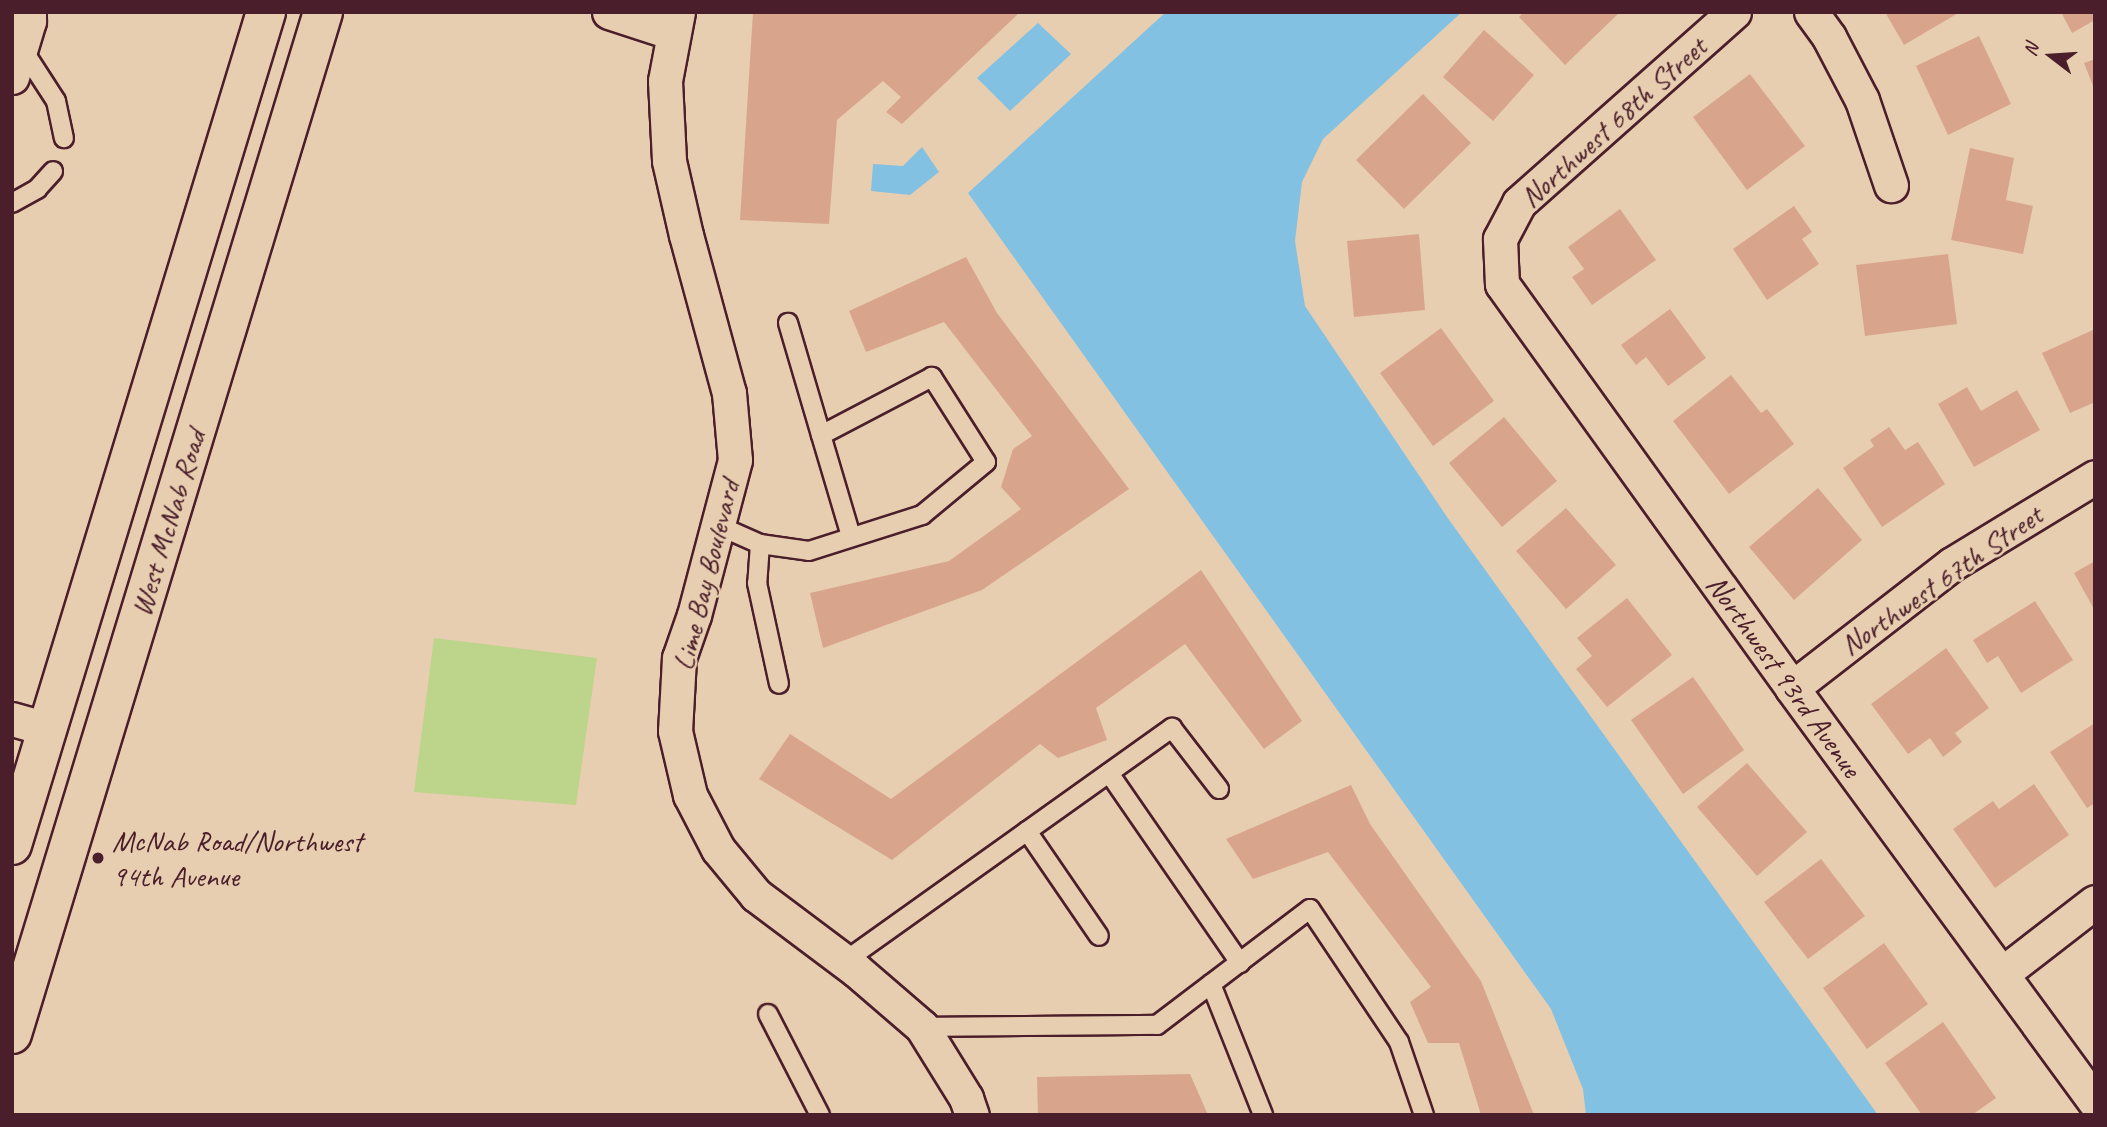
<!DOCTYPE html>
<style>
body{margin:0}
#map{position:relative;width:2107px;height:1127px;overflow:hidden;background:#e8ceb0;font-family:Caveat,sans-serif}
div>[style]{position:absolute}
.green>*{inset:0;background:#bdd48b}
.water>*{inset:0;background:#82c1e2}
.building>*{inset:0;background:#d8a58c}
.roads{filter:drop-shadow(2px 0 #4a1f2b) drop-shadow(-2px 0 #4a1f2b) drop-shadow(0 2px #4a1f2b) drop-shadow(0 -2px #4a1f2b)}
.service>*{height:18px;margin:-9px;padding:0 9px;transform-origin:9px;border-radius:9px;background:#e8ceb0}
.minor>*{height:33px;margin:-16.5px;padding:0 16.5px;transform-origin:16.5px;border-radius:16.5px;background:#e8ceb0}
.secondary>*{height:38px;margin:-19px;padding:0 19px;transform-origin:19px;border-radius:19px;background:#e8ceb0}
.dots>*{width:19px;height:19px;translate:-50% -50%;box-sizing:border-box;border:4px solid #e8ceb0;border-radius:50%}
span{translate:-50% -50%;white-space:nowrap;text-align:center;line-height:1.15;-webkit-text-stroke:5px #e8ceb0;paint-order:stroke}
.street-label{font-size:30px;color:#4a1f2b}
.poi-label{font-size:30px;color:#4a1f2b}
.left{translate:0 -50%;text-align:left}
.frame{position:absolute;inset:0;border:14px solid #4a1f2b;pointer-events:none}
.north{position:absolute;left:2016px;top:21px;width:70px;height:70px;-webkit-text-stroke:5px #e8ceb0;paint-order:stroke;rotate:287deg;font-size:19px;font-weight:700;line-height:28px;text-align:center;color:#4a1f2b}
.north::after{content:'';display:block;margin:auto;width:24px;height:32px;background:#4a1f2b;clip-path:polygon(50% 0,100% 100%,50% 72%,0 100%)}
</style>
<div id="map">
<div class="green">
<i style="clip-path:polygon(434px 638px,597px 658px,576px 805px,414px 792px)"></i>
</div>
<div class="water">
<i style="clip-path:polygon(1166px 12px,1462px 12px,1323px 139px,1302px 182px,1295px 241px,1305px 306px,1447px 517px,1878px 1115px,1586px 1115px,1583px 1089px,1551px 1009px,968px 193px)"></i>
<i style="clip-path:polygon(1038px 23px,1071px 54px,1010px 111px,977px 78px)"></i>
<i style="clip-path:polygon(922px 147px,939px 172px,910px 195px,871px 191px,873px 164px,903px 166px)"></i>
</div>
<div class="building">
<i style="clip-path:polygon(753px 12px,779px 14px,1020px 12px,902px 124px,886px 112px,901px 97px,883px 81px,837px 120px,829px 224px,740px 220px)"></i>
<i style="clip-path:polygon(1524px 12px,1620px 12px,1565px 65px,1519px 17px)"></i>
<i style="clip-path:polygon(1885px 12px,1960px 12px,1904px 45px)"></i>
<i style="clip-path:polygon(2061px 12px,2095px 12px,2095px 20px,2072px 33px)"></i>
<i style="clip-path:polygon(1484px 30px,1534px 75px,1493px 121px,1443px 77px)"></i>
<i style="clip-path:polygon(1979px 36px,2011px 104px,1948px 135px,1916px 66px)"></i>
<i style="clip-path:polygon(2095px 59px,2095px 91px,2084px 63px)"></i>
<i style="clip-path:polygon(1750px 74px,1805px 146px,1747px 190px,1693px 117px)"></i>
<i style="clip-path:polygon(1423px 94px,1471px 143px,1404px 209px,1356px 160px)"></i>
<i style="clip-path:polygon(1970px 148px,2014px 158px,2006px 200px,2033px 206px,2023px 254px,1951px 240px)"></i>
<i style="clip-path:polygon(1794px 206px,1812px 232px,1802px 239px,1819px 264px,1767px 300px,1733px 249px)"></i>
<i style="clip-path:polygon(1620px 209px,1656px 260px,1592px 305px,1572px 277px,1584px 269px,1568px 247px)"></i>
<i style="clip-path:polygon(1419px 234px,1425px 310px,1354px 317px,1347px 241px)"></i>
<i style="clip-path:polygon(1948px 254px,1957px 324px,1865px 336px,1856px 265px)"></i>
<i style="clip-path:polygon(966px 257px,997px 313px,1129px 489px,982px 590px,823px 648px,810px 593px,949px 561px,1021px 509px,1001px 487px,1013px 449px,1032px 436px,944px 322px,866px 352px,849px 311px)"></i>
<i style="clip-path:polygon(1670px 309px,1706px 358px,1668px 386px,1646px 357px,1636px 365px,1621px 345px)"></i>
<i style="clip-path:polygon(1441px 328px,1494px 401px,1433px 446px,1380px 373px)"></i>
<i style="clip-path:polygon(2095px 329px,2095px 402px,2070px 413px,2042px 353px)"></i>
<i style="clip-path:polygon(1731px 375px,1761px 413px,1767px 409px,1794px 444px,1729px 494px,1673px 421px)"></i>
<i style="clip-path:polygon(1967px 387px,1981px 411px,2017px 390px,2040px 430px,1974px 467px,1938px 404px)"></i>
<i style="clip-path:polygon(1504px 417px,1557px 481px,1502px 527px,1449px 463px)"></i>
<i style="clip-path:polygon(1889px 427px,1905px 450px,1918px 442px,1945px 484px,1882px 527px,1843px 468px,1874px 446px,1870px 440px)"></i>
<i style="clip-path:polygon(1818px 488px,1862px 540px,1794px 600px,1749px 547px)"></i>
<i style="clip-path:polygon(1566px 508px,1616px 565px,1566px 609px,1516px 551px)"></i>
<i style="clip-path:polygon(2095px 561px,2095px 611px,2074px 573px)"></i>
<i style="clip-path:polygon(1201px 570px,1302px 721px,1264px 749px,1185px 644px,1096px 708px,1107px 740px,1058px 758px,1040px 744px,892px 860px,759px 779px,790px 734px,891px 799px)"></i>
<i style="clip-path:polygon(1627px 598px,1672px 655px,1607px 707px,1576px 669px,1592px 656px,1577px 638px)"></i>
<i style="clip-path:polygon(2035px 601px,2073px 660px,2021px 693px,1998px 656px,1987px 663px,1973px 640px)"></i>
<i style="clip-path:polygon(1946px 648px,1989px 708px,1955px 733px,1962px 742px,1943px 757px,1930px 738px,1908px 754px,1871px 704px)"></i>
<i style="clip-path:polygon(1693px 677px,1744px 750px,1683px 794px,1631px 720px)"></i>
<i style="clip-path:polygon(2095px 723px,2095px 803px,2087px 808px,2050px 752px)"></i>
<i style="clip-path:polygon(1747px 763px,1807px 832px,1757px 876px,1697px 807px)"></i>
<i style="clip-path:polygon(2034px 784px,2069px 835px,1995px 888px,1953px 829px,1993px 801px,1999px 809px)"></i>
<i style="clip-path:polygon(1351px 785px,1370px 824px,1481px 981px,1534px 1115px,1481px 1115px,1459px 1043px,1428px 1043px,1410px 1002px,1431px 987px,1328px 852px,1253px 879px,1226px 839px)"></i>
<i style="clip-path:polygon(1821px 859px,1865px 916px,1808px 959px,1764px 902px)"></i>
<i style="clip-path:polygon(1884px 943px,1928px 1004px,1867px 1049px,1823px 988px)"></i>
<i style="clip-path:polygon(1943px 1022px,1996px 1098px,1972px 1115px,1922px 1115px,1885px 1063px)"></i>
<i style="clip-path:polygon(1190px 1074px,1208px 1115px,1038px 1115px,1037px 1077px)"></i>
</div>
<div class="roads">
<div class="service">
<i style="left:21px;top:47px;width:64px;rotate:57.1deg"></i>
<i style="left:56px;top:101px;width:38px;rotate:78deg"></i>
<i style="left:12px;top:203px;width:29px;rotate:-29deg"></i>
<i style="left:37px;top:189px;width:24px;rotate:-48deg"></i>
<i style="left:821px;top:435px;width:105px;rotate:73.5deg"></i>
<i style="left:717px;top:525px;width:47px;rotate:23.8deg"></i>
<i style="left:760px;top:544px;width:39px;rotate:94deg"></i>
<i style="left:757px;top:583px;width:103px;rotate:77.7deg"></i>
<i style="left:760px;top:544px;width:49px;rotate:8.1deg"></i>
<i style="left:809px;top:551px;width:119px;rotate:-17.7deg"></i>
<i style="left:922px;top:515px;width:83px;rotate:-39.6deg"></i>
<i style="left:986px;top:462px;width:101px;rotate:-122.4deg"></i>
<i style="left:932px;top:377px;width:125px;rotate:152.4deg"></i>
<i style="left:821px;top:435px;width:117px;rotate:-106.4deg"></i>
<i style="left:1109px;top:773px;width:231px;rotate:55.4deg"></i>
<i style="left:1027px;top:831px;width:127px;rotate:55.6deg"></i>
<i style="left:845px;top:961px;width:402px;rotate:-35.5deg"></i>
<i style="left:1172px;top:728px;width:77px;rotate:52.4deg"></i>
<i style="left:1211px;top:984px;width:141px;rotate:68.3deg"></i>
<i style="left:768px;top:1014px;width:114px;rotate:62.8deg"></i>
<i style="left:922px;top:1027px;width:235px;rotate:-0.5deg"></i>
<i style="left:1157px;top:1025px;width:192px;rotate:-37.2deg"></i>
<i style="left:1310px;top:909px;width:160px;rotate:56.2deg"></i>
<i style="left:1399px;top:1042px;width:77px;rotate:71.1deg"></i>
</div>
<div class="minor">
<i style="left:609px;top:12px;width:67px;rotate:18.2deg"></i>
<i style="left:678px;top:12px;width:70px;rotate:100.7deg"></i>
<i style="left:665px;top:81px;width:80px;rotate:87.1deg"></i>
<i style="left:669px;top:161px;width:76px;rotate:77.1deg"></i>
<i style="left:686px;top:235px;width:164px;rotate:74.8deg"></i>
<i style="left:729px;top:393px;width:67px;rotate:84.9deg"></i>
<i style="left:735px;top:460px;width:160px;rotate:104.8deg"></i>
<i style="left:694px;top:615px;width:46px;rotate:109.2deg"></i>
<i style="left:679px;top:658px;width:73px;rotate:93.1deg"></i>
<i style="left:675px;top:731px;width:66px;rotate:76.8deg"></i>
<i style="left:690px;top:795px;width:61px;rotate:62.6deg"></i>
<i style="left:718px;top:849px;width:60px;rotate:50.4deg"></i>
<i style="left:756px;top:895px;width:125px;rotate:36.9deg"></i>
<i style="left:856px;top:970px;width:87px;rotate:40.8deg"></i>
<i style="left:922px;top:1027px;width:84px;rotate:58.2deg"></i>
<i style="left:966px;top:1098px;width:18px;rotate:71deg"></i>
<i style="left:1734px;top:12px;width:288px;rotate:138.4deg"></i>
<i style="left:1519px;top:203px;width:41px;rotate:117.8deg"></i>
<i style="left:1500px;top:239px;width:45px;rotate:87.5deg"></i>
<i style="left:1502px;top:284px;width:497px;rotate:54.3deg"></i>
<i style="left:1792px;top:688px;width:513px;rotate:53.8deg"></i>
<i style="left:1811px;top:12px;width:31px;rotate:54deg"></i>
<i style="left:1829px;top:37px;width:71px;rotate:62.4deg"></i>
<i style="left:1862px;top:100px;width:90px;rotate:71.2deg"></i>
<i style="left:12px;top:77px;width:59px;rotate:-73.1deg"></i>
<i style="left:29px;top:21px;width:9px;rotate:-90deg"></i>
<i style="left:1792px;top:688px;width:202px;rotate:-37.8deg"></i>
<i style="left:1952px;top:564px;width:167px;rotate:-31.3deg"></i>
<i style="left:12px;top:719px;width:36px;rotate:16deg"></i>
<i style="left:2003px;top:973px;width:116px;rotate:-37.7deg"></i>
</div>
<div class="secondary">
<i style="left:12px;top:845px;width:871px;rotate:-73.04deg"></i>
<i style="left:12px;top:1034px;width:1068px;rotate:-73.07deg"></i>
</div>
</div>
<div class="dots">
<i style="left:98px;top:858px;background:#4a1f2b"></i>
</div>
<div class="street-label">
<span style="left:1613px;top:122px;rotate:-42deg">Northwest 68th Street</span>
<span style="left:168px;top:523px;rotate:-73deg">West McNab Road</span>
<span style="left:706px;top:575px;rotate:-76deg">Lime Bay Boulevard</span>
<span style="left:1941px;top:580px;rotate:-35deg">Northwest 67th Street</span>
<span style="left:1784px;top:676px;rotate:54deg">Northwest 93rd Avenue</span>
</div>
<div class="poi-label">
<span class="left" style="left:112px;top:858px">McNab Road/Northwest<br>94th Avenue</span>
</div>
<div class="frame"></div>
<div class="north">N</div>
</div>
